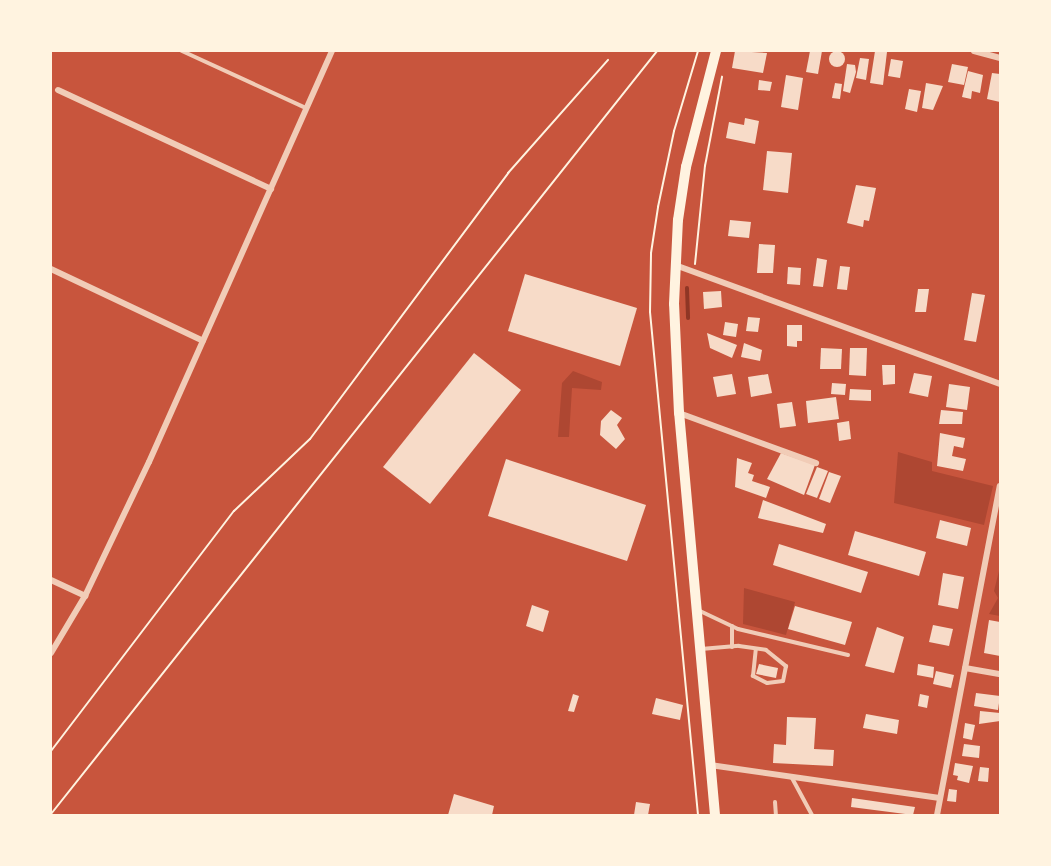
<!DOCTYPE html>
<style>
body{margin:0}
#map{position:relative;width:1051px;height:866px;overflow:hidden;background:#c8553d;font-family:"Varela Round",sans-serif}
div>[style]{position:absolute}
.green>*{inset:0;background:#ae4732}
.stream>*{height:4px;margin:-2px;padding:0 2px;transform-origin:2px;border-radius:2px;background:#8f3625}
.building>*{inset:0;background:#f7dbc8}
.round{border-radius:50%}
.path>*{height:2px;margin:-1px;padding:0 1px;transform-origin:1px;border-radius:1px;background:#fff3e0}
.service>*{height:4px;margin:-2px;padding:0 2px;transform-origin:2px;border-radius:2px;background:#f1ccb7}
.minor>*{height:6px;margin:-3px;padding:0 3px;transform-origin:3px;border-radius:3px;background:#f1ccb7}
.secondary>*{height:10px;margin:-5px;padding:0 5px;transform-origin:5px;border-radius:5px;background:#fff3e0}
span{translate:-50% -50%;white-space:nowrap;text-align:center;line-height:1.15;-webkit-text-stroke:4.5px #fff3e0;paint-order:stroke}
.frame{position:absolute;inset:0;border:52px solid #fff3e0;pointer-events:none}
</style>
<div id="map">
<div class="green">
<i style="clip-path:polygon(573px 371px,602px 382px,601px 390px,572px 388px,569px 437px,558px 437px,562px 383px)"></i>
<i style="clip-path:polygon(898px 452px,932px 462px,932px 471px,993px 486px,984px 525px,894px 503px)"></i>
<i style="clip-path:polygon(1000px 567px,1000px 616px,989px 614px,998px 598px,994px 591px)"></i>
<i style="clip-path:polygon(744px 588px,795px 602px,786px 635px,743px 624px)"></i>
</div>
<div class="stream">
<i style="left:687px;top:288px;width:30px;rotate:88deg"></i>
</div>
<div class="building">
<i class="round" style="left:829px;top:51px;width:16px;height:16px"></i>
<i style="clip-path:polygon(735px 51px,767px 53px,763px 73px,732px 68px)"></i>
<i style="clip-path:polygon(810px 51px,822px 51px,818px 74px,806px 72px)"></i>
<i style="clip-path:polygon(875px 51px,887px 52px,883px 85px,870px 83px)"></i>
<i style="clip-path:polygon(860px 58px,869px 59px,866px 80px,856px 78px)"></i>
<i style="clip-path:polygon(891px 59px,903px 61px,900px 78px,888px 76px)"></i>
<i style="clip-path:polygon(847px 64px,855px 65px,856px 72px,850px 93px,843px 91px)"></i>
<i style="clip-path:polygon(952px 64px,968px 67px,964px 85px,948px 82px)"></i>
<i style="clip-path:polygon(968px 71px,983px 75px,980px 93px,972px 91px,971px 99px,962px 97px)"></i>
<i style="clip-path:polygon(992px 73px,1000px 74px,1000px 102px,987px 99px)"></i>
<i style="clip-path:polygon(786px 75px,803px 78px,798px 110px,781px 107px)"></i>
<i style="clip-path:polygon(759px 80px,772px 82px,770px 91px,758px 90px)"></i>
<i style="clip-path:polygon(835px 83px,842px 84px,840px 99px,832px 98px)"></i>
<i style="clip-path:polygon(926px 83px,943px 86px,933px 110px,922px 108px)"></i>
<i style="clip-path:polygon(909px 89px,921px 91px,917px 112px,905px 109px)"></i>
<i style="clip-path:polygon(745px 118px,759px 121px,755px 144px,726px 138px,729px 122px,744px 125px)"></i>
<i style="clip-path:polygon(767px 151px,792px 153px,788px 193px,763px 190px)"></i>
<i style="clip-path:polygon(856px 185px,876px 188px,869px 221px,864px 220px,863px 227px,847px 223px)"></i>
<i style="clip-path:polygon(730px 220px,751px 222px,749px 238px,728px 236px)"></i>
<i style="clip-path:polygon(759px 244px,775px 245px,773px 273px,757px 273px)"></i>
<i style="clip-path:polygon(817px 258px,827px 260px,823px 287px,813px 286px)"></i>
<i style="clip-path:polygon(840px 266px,850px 267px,847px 290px,837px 289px)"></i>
<i style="clip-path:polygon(788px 267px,801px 268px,800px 285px,787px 284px)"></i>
<i style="clip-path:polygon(525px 274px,637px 308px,620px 366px,508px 331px)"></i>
<i style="clip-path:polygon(918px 289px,929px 289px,926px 312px,915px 312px)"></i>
<i style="clip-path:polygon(721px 291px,722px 307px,704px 309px,703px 292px)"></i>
<i style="clip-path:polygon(972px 293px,985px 295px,976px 342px,964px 340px)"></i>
<i style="clip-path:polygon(748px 317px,760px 318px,758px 332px,746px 331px)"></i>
<i style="clip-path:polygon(725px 322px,738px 324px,736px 337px,723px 335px)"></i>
<i style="clip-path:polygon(787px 325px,802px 325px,802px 341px,797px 341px,797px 347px,787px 346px)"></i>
<i style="clip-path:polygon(707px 333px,737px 345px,732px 358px,710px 348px)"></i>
<i style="clip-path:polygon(744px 343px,762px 350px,760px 361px,741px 357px)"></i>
<i style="clip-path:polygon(821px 348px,842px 349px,841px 369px,820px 369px)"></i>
<i style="clip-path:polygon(850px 348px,867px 348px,866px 376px,849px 375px)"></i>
<i style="clip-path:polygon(474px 353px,521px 390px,430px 504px,383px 467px)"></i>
<i style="clip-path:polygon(882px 365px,895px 365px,895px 384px,883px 385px)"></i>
<i style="clip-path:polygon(914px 373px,932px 376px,928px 397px,909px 393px)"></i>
<i style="clip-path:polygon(732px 374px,736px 394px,717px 397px,713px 377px)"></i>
<i style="clip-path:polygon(768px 374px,772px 393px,751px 397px,748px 377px)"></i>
<i style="clip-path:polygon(832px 383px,846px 384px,845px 395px,831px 394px)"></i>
<i style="clip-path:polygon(949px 384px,970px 387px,967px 410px,946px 407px)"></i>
<i style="clip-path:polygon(850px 389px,871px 390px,871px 401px,849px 400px)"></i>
<i style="clip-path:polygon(836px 397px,839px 419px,808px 423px,806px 401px)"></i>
<i style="clip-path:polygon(792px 402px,796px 426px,780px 428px,777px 404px)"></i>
<i style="clip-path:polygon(611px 410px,622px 418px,617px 425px,625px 439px,616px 449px,600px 435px,601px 421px)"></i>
<i style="clip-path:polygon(941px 410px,963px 412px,962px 424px,939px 424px)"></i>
<i style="clip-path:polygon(849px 421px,851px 439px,839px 441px,837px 423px)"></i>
<i style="clip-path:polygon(940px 433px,965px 438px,963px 448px,954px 446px,952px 456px,966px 459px,963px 471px,937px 466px)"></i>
<i style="clip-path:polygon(781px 453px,815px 465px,804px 495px,767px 479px)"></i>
<i style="clip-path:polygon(737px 458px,752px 463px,748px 473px,754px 475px,752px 481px,770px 487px,766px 498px,735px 487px)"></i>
<i style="clip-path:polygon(506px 459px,646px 505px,627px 561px,488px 516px)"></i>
<i style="clip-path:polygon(817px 467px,828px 471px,817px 498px,806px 494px)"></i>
<i style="clip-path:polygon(829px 472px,841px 476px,830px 503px,819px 499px)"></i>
<i style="clip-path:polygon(763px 500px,826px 524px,823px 533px,758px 518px)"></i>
<i style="clip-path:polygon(940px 520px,971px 528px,967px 546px,936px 538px)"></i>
<i style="clip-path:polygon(855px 531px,926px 552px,919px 576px,848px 555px)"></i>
<i style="clip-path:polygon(779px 544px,868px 572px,861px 593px,773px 565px)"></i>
<i style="clip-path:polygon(943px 573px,964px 577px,958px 609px,938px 605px)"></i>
<i style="clip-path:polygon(532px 605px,549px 611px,543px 632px,526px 626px)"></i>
<i style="clip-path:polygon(795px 606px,852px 622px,845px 645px,788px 629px)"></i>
<i style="clip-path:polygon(989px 620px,1000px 622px,1000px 656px,984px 653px)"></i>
<i style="clip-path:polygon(933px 625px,953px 629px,949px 646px,929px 642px)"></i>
<i style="clip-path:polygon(877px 627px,904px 637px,894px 673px,865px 666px)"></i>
<i style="clip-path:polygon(759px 664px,778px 668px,776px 678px,756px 674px)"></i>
<i style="clip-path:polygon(918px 664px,934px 667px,933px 678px,917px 675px)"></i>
<i style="clip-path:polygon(936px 671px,954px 675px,951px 688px,933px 684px)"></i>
<i style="clip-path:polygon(976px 693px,1000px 696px,998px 710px,974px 706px)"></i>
<i style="clip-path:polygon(573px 694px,579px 696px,574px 712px,568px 711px)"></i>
<i style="clip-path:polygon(920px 694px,929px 696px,927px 708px,918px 706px)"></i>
<i style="clip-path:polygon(656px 698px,683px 705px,680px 720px,652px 714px)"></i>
<i style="clip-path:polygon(980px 711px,1000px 713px,1000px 721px,979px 724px)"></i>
<i style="clip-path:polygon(866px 714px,899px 720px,897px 734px,863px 728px)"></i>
<i style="clip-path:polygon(787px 717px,816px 718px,814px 749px,834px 750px,833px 766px,773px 763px,774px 744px,786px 745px)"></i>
<i style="clip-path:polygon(965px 723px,975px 725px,972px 740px,963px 738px)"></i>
<i style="clip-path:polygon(964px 744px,980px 746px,979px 758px,962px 756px)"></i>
<i style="clip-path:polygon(955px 763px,973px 766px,969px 783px,957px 780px,958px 776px,953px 775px)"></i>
<i style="clip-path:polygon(980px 767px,989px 768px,988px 782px,978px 781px)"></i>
<i style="clip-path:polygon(949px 789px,957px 790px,956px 802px,947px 801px)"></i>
<i style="clip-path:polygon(454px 794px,494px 806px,492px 815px,448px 815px)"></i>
<i style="clip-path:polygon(852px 798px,915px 807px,913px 815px,851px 807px)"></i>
<i style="clip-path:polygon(636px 802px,650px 804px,648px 815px,634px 815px)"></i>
</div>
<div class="path">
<i style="left:695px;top:264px;width:99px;rotate:-84.2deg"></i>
<i style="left:705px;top:166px;width:91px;rotate:-79.2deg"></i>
<i style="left:51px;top:751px;width:302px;rotate:-52.7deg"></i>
<i style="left:234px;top:511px;width:105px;rotate:-43.5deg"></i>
<i style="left:310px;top:439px;width:332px;rotate:-53.3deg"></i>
<i style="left:508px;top:173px;width:151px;rotate:-48.5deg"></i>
<i style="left:51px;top:814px;width:974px;rotate:-51.54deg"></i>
<i style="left:698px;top:815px;width:505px;rotate:-95.45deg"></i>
<i style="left:650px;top:312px;width:59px;rotate:-89deg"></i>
<i style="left:651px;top:253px;width:47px;rotate:-81.3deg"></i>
<i style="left:658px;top:207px;width:78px;rotate:-78.1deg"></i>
<i style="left:674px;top:131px;width:84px;rotate:-73.3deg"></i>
</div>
<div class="service">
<i style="left:182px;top:51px;width:136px;rotate:24.7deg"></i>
<i style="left:700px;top:611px;width:42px;rotate:25.3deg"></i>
<i style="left:738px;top:629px;width:113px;rotate:13.3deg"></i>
<i style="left:732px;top:647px;width:21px;rotate:-90deg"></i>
<i style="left:701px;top:649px;width:38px;rotate:-5deg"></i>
<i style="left:739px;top:646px;width:27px;rotate:8deg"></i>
<i style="left:766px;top:650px;width:26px;rotate:39deg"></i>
<i style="left:786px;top:666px;width:15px;rotate:101deg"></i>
<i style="left:783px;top:681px;width:16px;rotate:173deg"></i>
<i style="left:767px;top:683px;width:16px;rotate:-153deg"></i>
<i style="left:753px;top:676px;width:27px;rotate:-84deg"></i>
<i style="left:792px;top:778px;width:42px;rotate:61.6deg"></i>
<i style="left:775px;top:802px;width:13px;rotate:86deg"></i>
</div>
<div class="minor">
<i style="left:974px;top:51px;width:27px;rotate:15deg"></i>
<i style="left:58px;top:90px;width:235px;rotate:24.9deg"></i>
<i style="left:675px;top:265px;width:346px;rotate:20.1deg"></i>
<i style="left:51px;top:269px;width:168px;rotate:25.3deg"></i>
<i style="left:679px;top:413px;width:146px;rotate:20.1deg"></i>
<i style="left:51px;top:580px;width:38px;rotate:25deg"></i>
<i style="left:51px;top:653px;width:66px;rotate:-59.2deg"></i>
<i style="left:85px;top:596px;width:148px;rotate:-64.5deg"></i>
<i style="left:149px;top:462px;width:450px;rotate:-66deg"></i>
<i style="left:965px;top:668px;width:36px;rotate:10deg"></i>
<i style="left:710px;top:765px;width:232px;rotate:8.2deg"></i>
<i style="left:937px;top:815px;width:335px;rotate:-79.2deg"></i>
</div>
<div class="secondary">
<i style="left:715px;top:815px;width:404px;rotate:-95.1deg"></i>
<i style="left:679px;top:413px;width:109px;rotate:-92.6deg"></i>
<i style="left:674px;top:304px;width:84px;rotate:-87.3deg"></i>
<i style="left:678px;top:220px;width:54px;rotate:-81.4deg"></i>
<i style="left:686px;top:167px;width:120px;rotate:-75.5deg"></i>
</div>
<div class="frame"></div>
</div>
